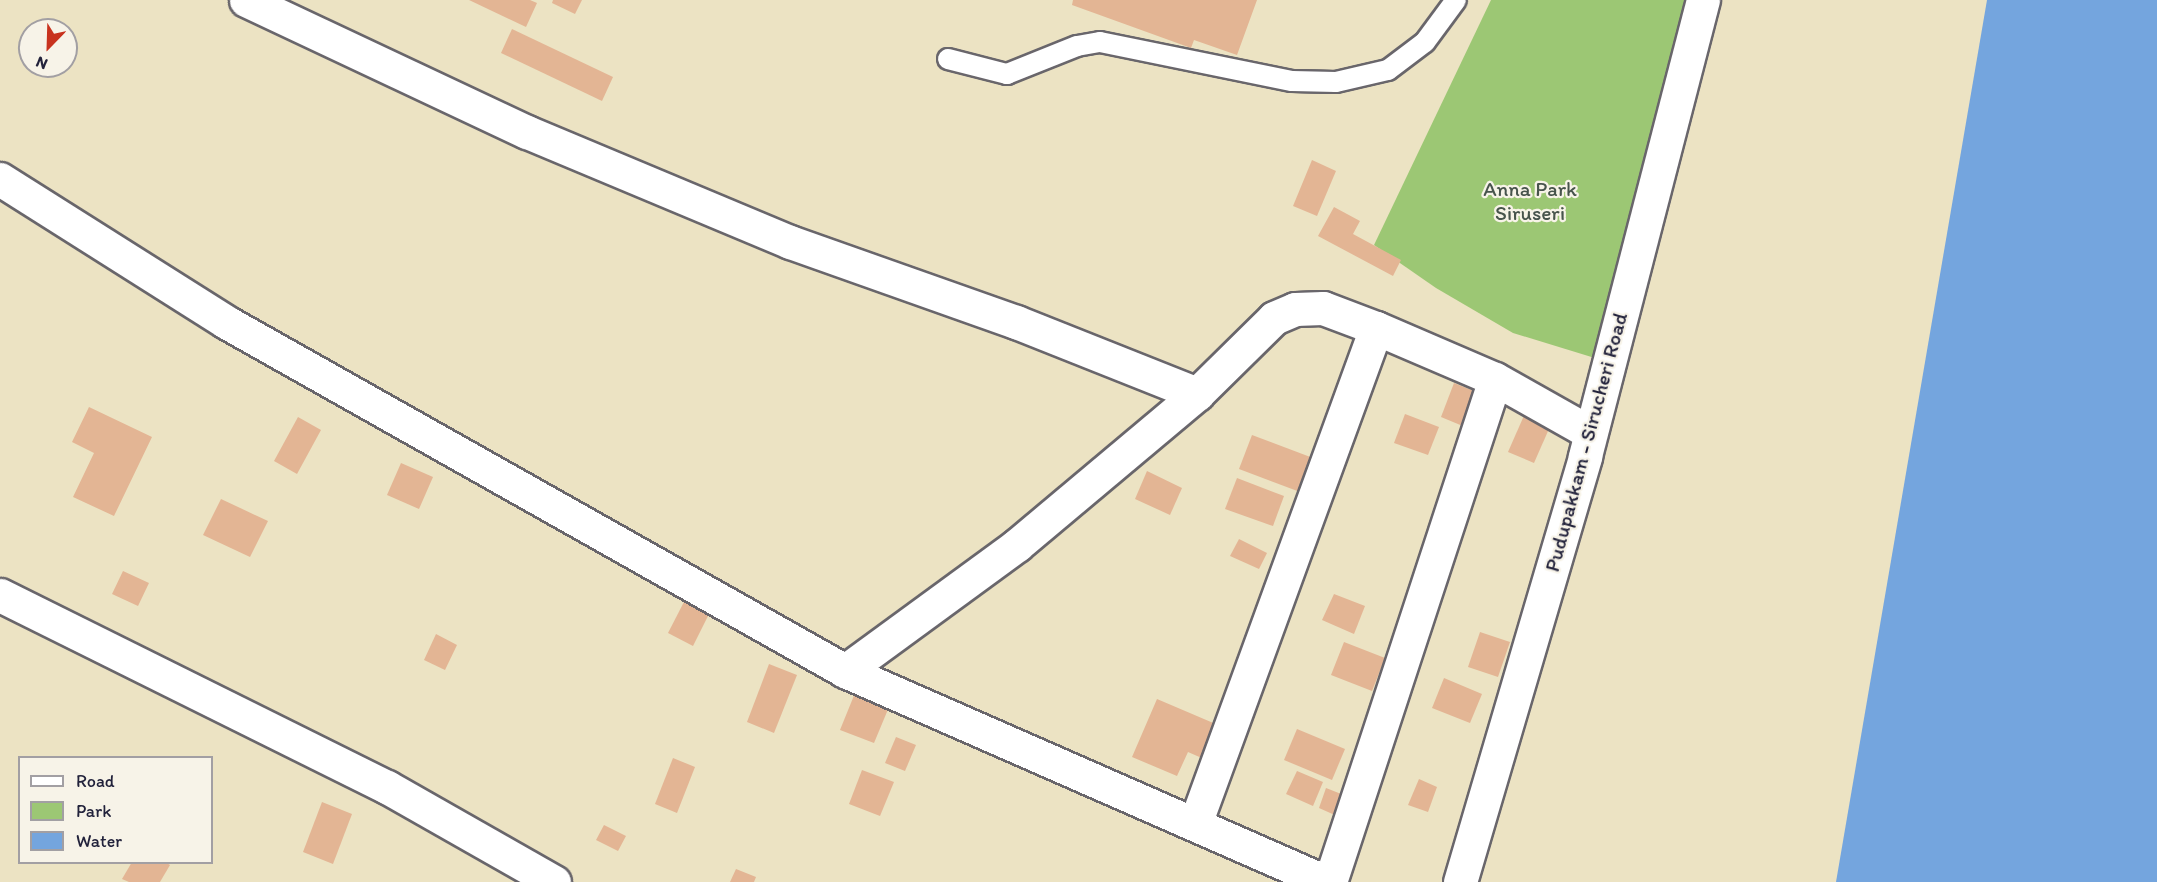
<!DOCTYPE html>
<style>
body{margin:0}
#map{position:relative;width:2157px;height:882px;overflow:hidden;background:#ece3c3;font-family:Itim,sans-serif}
div>[style]{position:absolute}
.green>*{inset:0;background:#9cc774}
.water>*{inset:0;background:#74a5de}
.building>*{inset:0;background:#e3b594}
.roads{filter:drop-shadow(2px 0 #69666b) drop-shadow(-2px 0 #69666b) drop-shadow(0 2px #69666b) drop-shadow(0 -2px #69666b)}
.service>*{height:20px;margin:-10px;padding:0 10px;transform-origin:10px;border-radius:10px;background:#fff}
.minor>*{height:33px;margin:-16.5px;padding:0 16.5px;transform-origin:16.5px;border-radius:16.5px;background:#fff}
.tertiary>*{height:33px;margin:-16.5px;padding:0 16.5px;transform-origin:16.5px;border-radius:16.5px;background:#fff}
span{translate:-50% -50%;white-space:nowrap;text-align:center;line-height:1.15;-webkit-text-stroke:4.5px #f7f3e8;paint-order:stroke}
.park-label{font-size:21px;color:#47544c}
.street-label{font-size:21px;color:#22223b}
.legend{position:absolute;left:18px;top:756px;width:195px;height:108px;box-sizing:border-box;background:#f7f3e8;border:2px solid #a29fa3;margin:0;padding:8px 10px;list-style:none;font-size:18px;color:#22223b}
.legend li{display:flex;align-items:center;gap:12px;height:30px}
.legend b{width:30px;border:2px solid #a29fa3}
.north{position:absolute;left:18px;top:18px;width:60px;height:60px;box-sizing:border-box;background:#f7f3e8;border:2px solid #a29fa3;border-radius:50%;rotate:203deg;font-size:16px;font-weight:700;line-height:24px;text-align:center;color:#22223b}
.north::after{content:'';display:block;margin:auto;width:21px;height:27px;background:#c8321e;clip-path:polygon(50% 0,100% 100%,50% 72%,0 100%)}
</style>
<div id="map">
<div class="green">
<i style="clip-path:polygon(1491px 0,1710px 0,1611px 363px,1513px 333px,1436px 288px,1374px 245px)"></i>
</div>
<div class="water">
<i style="clip-path:polygon(1987px 0,2157px 0,2157px 882px,1836px 882px)"></i>
</div>
<div class="building">
<i style="clip-path:polygon(469px 0,530px 0,537px 3px,526px 27px)"></i>
<i style="clip-path:polygon(553px 0,582px 0,575px 14px,552px 3px)"></i>
<i style="clip-path:polygon(1073px 0,1257px 0,1237px 55px,1194px 40px,1191px 48px,1072px 5px)"></i>
<i style="clip-path:polygon(512px 29px,613px 77px,602px 101px,501px 53px)"></i>
<i style="clip-path:polygon(1312px 160px,1336px 171px,1317px 216px,1293px 206px)"></i>
<i style="clip-path:polygon(1334px 207px,1360px 221px,1353px 234px,1401px 260px,1393px 276px,1318px 236px)"></i>
<i style="clip-path:polygon(1454px 383px,1484px 395px,1470px 429px,1441px 417px)"></i>
<i style="clip-path:polygon(89px 407px,152px 437px,114px 516px,73px 497px,94px 453px,72px 442px)"></i>
<i style="clip-path:polygon(1526px 411px,1552px 422px,1534px 463px,1508px 452px)"></i>
<i style="clip-path:polygon(1405px 414px,1439px 427px,1428px 455px,1394px 443px)"></i>
<i style="clip-path:polygon(298px 417px,321px 430px,297px 474px,274px 461px)"></i>
<i style="clip-path:polygon(1252px 435px,1313px 458px,1300px 492px,1239px 469px)"></i>
<i style="clip-path:polygon(401px 463px,433px 477px,419px 509px,387px 495px)"></i>
<i style="clip-path:polygon(1147px 471px,1182px 488px,1170px 515px,1135px 499px)"></i>
<i style="clip-path:polygon(1237px 478px,1284px 496px,1273px 526px,1225px 509px)"></i>
<i style="clip-path:polygon(221px 499px,268px 521px,250px 557px,203px 535px)"></i>
<i style="clip-path:polygon(1239px 539px,1267px 553px,1259px 569px,1230px 556px)"></i>
<i style="clip-path:polygon(123px 571px,149px 583px,138px 606px,112px 594px)"></i>
<i style="clip-path:polygon(1334px 594px,1365px 606px,1354px 634px,1322px 620px)"></i>
<i style="clip-path:polygon(686px 598px,711px 610px,693px 646px,668px 633px)"></i>
<i style="clip-path:polygon(1480px 632px,1510px 642px,1498px 677px,1468px 667px)"></i>
<i style="clip-path:polygon(436px 634px,457px 645px,445px 670px,424px 660px)"></i>
<i style="clip-path:polygon(1344px 642px,1385px 658px,1372px 691px,1331px 675px)"></i>
<i style="clip-path:polygon(769px 664px,797px 675px,774px 733px,747px 722px)"></i>
<i style="clip-path:polygon(1444px 678px,1482px 694px,1470px 723px,1432px 708px)"></i>
<i style="clip-path:polygon(855px 693px,889px 707px,874px 743px,840px 730px)"></i>
<i style="clip-path:polygon(1157px 699px,1218px 725px,1204px 759px,1188px 752px,1177px 776px,1132px 757px)"></i>
<i style="clip-path:polygon(1297px 729px,1345px 749px,1332px 780px,1284px 760px)"></i>
<i style="clip-path:polygon(896px 737px,916px 745px,905px 771px,885px 763px)"></i>
<i style="clip-path:polygon(673px 758px,695px 767px,677px 813px,655px 804px)"></i>
<i style="clip-path:polygon(862px 770px,894px 782px,880px 816px,849px 804px)"></i>
<i style="clip-path:polygon(1297px 771px,1323px 782px,1313px 806px,1286px 794px)"></i>
<i style="clip-path:polygon(1419px 779px,1437px 787px,1428px 812px,1408px 805px)"></i>
<i style="clip-path:polygon(1326px 788px,1354px 799px,1346px 820px,1319px 808px)"></i>
<i style="clip-path:polygon(322px 802px,352px 814px,333px 864px,303px 852px)"></i>
<i style="clip-path:polygon(604px 825px,626px 836px,618px 851px,596px 840px)"></i>
<i style="clip-path:polygon(132px 862px,165px 862px,170px 865px,160px 882px,129px 882px,122px 879px)"></i>
<i style="clip-path:polygon(736px 869px,756px 877px,754px 882px,730px 882px)"></i>
</div>
<div class="roads">
<div class="service">
<i style="left:948px;top:59px;width:61px;rotate:14.3deg"></i>
<i style="left:1007px;top:74px;width:75px;rotate:-21.8deg"></i>
<i style="left:1077px;top:46px;width:23px;rotate:-10deg"></i>
<i style="left:1100px;top:42px;width:196px;rotate:11.5deg"></i>
<i style="left:1292px;top:81px;width:44px;rotate:1.3deg"></i>
<i style="left:1336px;top:82px;width:53px;rotate:-13deg"></i>
<i style="left:1388px;top:70px;width:46px;rotate:-37.1deg"></i>
<i style="left:1425px;top:42px;width:52px;rotate:-53.6deg"></i>
</div>
<div class="minor">
<i style="left:246px;top:0;width:310px;rotate:25.2deg"></i>
<i style="left:527px;top:132px;width:285px;rotate:22.7deg"></i>
<i style="left:790px;top:242px;width:240px;rotate:19.5deg"></i>
<i style="left:1016px;top:322px;width:195px;rotate:21.7deg"></i>
<i style="left:0;top:179px;width:267px;rotate:32.3deg"></i>
<i style="left:226px;top:322px;width:711px;rotate:29.41deg"></i>
<i style="left:845px;top:671px;width:525px;rotate:23.69deg"></i>
<i style="left:0;top:595px;width:432px;rotate:26.4deg"></i>
<i style="left:387px;top:787px;width:192px;rotate:29.6deg"></i>
<i style="left:845px;top:671px;width:213px;rotate:-36.2deg"></i>
<i style="left:1017px;top:545px;width:235px;rotate:-40deg"></i>
<i style="left:1197px;top:394px;width:108px;rotate:-44.6deg"></i>
<i style="left:1274px;top:318px;width:23px;rotate:-23deg"></i>
<i style="left:1295px;top:309px;width:28px;rotate:-2deg"></i>
<i style="left:1323px;top:308px;width:57px;rotate:20.7deg"></i>
<i style="left:1376px;top:328px;width:129px;rotate:23.2deg"></i>
<i style="left:1495px;top:379px;width:108px;rotate:29.4deg"></i>
<i style="left:1195px;top:824px;width:528px;rotate:-69.95deg"></i>
<i style="left:1330px;top:882px;width:529px;rotate:-71.84deg"></i>
</div>
<div class="tertiary">
<i style="left:1460px;top:882px;width:444px;rotate:-73.6deg"></i>
<i style="left:1585px;top:456px;width:471px;rotate:-75.5deg"></i>
</div>
</div>
<div class="park-label">
<span style="left:1530px;top:201px">Anna Park<br>Siruseri</span>
</div>
<div class="street-label">
<span style="left:1586px;top:442px;rotate:-75deg">Pudupakkam - Sirucheri Road</span>
</div>
<ul class="legend">
<li><b style="height:8px;background:#fff"></b>Road</li>
<li><b style="height:16px;background:#9cc774"></b>Park</li>
<li><b style="height:16px;background:#74a5de"></b>Water</li>
</ul>
<div class="north">N</div>
</div>
